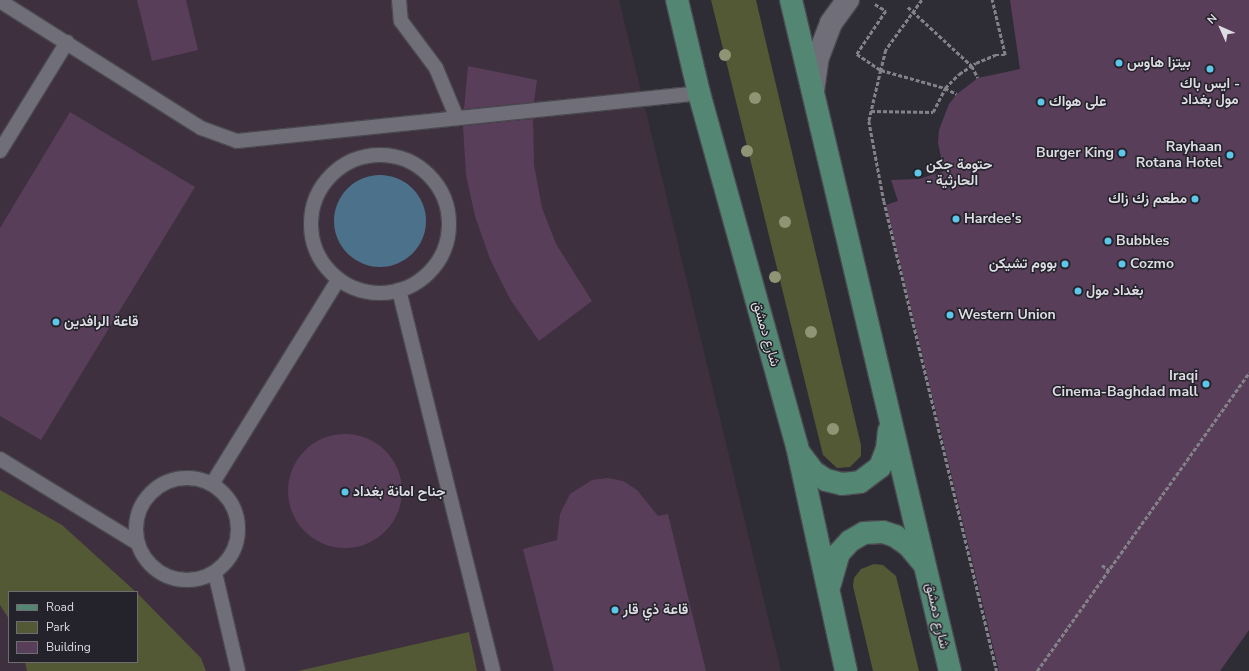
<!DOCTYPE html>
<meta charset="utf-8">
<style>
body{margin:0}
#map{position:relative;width:1249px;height:671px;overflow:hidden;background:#2e2d35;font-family:"Nunito Sans",Vazirmatn,sans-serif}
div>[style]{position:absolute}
.commercial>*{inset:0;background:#3e303e}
.green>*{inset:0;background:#535835}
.water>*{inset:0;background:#4c718a}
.round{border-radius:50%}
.building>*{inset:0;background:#593e5a}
.path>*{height:2.5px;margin-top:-1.25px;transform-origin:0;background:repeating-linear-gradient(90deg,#838289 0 4px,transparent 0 6px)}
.roads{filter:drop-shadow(1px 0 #4a4950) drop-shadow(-1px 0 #4a4950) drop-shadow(0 1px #4a4950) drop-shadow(0 -1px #4a4950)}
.service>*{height:14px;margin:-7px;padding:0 7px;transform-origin:7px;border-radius:7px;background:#706e78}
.service>.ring{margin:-7px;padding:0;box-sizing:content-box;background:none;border:14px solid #706e78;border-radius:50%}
.tertiary>*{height:22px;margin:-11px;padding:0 11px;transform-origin:11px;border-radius:11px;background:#706e78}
.primary>*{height:22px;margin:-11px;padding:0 11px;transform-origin:11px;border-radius:11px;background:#538673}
.trees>*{width:12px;height:12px;margin:-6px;border-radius:50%;background:#8f9574}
.dots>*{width:11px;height:11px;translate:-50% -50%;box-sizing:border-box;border:2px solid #24232b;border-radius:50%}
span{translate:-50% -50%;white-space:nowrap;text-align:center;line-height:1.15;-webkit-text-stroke:3px #24232b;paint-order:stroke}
.poi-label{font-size:14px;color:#dddce2;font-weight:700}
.left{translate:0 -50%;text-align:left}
.right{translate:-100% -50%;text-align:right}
.street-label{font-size:14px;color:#dddce2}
.legend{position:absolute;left:8px;top:591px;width:130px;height:72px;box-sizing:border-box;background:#24232b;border:1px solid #6e6d74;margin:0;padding:5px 7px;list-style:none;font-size:12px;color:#dddce2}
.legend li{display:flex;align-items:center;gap:8px;height:20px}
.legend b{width:20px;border:1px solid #6e6d74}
.north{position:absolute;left:1201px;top:8px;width:40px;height:40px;-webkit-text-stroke:3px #24232b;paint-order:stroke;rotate:315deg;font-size:11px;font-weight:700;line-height:16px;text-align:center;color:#dddce2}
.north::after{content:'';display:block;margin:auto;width:14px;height:18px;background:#dddce2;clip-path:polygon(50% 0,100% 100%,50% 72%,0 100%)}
</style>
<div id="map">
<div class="commercial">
<i style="clip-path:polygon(evenodd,0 0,619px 0,781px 671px,0 671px,0 0,9px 592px,137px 592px,137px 662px,9px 662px,9px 592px)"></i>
</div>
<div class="green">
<i style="clip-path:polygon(711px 0,756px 0,861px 445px,861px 456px,850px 467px,837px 468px,823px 455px)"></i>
<i style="clip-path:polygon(0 490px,62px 525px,136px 592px,9px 592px,9px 619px,0 605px)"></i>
<i style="clip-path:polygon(874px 564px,883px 565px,896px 576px,919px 671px,873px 671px,853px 586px,854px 578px,861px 569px)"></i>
<i style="clip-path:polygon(137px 593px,201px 658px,206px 671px,27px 671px,25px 662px,137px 662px)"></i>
<i style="clip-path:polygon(469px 632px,477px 671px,298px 671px)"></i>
</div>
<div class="water">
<i class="round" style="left:334px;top:175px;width:92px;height:92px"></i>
</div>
<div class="building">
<i style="clip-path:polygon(137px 0,186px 0,198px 50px,152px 61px)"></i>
<i style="clip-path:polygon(1010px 0,1249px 0,1249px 630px,1220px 671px,999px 671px,886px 205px,898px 201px,891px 180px,919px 179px,944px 171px,938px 143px,939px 130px,949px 104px,957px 94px,978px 78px,1020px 69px)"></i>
<i style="clip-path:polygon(468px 66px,537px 80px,534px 102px,464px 109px)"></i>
<i style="clip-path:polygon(70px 112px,195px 187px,41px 440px,0 416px,0 228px)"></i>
<i style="clip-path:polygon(533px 119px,534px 165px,542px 208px,556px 244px,592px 301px,539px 341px,510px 299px,490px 259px,475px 216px,466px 175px,463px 126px)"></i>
<i class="round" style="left:288px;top:434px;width:114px;height:114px"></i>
<i style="clip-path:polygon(608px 478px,623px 481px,637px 490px,658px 516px,668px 514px,706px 671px,554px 671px,523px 549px,557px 540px,560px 514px,570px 494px,592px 480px)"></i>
</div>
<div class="path">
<i style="left:922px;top:0;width:62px;rotate:125.8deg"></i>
<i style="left:886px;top:50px;width:21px;rotate:104deg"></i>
<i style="left:881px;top:70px;width:66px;rotate:15.7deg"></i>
<i style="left:945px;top:88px;width:13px;rotate:27deg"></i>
<i style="left:875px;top:4px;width:13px;rotate:32deg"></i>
<i style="left:886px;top:11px;width:52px;rotate:124deg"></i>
<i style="left:857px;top:54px;width:29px;rotate:34deg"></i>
<i style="left:881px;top:70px;width:52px;rotate:103.2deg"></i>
<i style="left:869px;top:121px;width:81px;rotate:79.4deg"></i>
<i style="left:884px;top:201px;width:483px;rotate:76.5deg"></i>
<i style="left:908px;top:7px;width:87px;rotate:42.7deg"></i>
<i style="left:972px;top:66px;width:13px;rotate:63deg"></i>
<i style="left:871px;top:111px;width:62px;rotate:0.9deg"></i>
<i style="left:933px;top:112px;width:27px;rotate:-63deg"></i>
<i style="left:945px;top:88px;width:20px;rotate:-45deg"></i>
<i style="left:959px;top:74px;width:20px;rotate:-33deg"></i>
<i style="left:976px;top:63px;width:21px;rotate:-23deg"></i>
<i style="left:995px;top:55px;width:10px"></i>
<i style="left:1005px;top:55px;width:57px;rotate:-103.3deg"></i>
<i style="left:1102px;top:565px;width:9px;rotate:36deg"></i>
<i style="left:1037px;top:671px;width:366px;rotate:-54.6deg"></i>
</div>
<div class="roads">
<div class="service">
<i style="left:399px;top:0;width:21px;rotate:85deg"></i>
<i style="left:401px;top:21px;width:59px;rotate:53.3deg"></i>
<i style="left:436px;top:68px;width:52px;rotate:67.4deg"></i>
<i style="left:0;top:1px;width:238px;rotate:32.3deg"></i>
<i style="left:201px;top:128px;width:38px;rotate:20deg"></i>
<i style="left:237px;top:141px;width:464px;rotate:-5.9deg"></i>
<i style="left:0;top:151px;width:128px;rotate:-58.4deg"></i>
<i class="ring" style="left:311px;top:155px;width:124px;height:124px"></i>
<i style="left:399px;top:290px;width:392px;rotate:76.1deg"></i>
<i style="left:0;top:459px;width:161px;rotate:31.5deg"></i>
<i class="ring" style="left:136px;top:478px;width:88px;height:88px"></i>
<i style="left:212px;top:484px;width:240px;rotate:-58.3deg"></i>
<i style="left:215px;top:573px;width:101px;rotate:76.8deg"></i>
</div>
<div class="tertiary">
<i style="left:813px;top:91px;width:34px;rotate:-82deg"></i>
<i style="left:818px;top:57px;width:36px;rotate:-69deg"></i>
<i style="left:831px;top:23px;width:29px;rotate:-54deg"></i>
</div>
<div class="primary">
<i style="left:677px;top:0;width:96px;rotate:76.7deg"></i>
<i style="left:699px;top:93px;width:366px;rotate:74.5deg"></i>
<i style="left:797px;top:446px;width:230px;rotate:77.7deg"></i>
<i style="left:791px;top:0;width:690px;rotate:76.67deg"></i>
<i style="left:801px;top:455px;width:21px;rotate:53deg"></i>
<i style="left:814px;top:472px;width:14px;rotate:34deg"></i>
<i style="left:826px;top:480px;width:16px;rotate:14deg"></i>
<i style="left:842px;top:484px;width:18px;rotate:-6deg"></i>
<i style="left:860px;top:482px;width:25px;rotate:-37deg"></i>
<i style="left:880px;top:467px;width:19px;rotate:-69deg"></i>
<i style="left:887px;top:449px;width:18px;rotate:-84deg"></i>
<i style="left:830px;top:584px;width:32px;rotate:-74deg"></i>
<i style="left:839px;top:553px;width:16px;rotate:-47deg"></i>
<i style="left:850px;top:541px;width:16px;rotate:-30deg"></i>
<i style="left:864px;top:533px;width:19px;rotate:-3deg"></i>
<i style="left:883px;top:532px;width:13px;rotate:18deg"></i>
<i style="left:895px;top:536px;width:16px;rotate:35deg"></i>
<i style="left:908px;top:545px;width:25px;rotate:50deg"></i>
</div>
</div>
<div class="trees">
<i style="left:725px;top:55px"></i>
<i style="left:755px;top:98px"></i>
<i style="left:747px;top:151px"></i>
<i style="left:785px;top:222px"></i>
<i style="left:775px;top:277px"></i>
<i style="left:811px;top:332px"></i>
<i style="left:833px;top:429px"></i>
</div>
<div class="dots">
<i style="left:1119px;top:63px;background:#5cc7e8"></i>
<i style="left:1210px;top:69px;background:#5cc7e8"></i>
<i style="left:1041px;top:102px;background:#5cc7e8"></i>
<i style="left:1122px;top:153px;background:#5cc7e8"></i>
<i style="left:1230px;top:155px;background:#5cc7e8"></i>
<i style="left:918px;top:173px;background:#5cc7e8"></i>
<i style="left:1195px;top:199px;background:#5cc7e8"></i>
<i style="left:956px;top:219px;background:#5cc7e8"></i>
<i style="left:1108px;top:241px;background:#5cc7e8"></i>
<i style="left:1065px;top:264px;background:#5cc7e8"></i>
<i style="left:1122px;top:264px;background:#5cc7e8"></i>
<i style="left:1078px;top:291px;background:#5cc7e8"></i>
<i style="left:950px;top:315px;background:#5cc7e8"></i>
<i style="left:56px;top:322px;background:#5cc7e8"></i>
<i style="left:1206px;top:384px;background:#5cc7e8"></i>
<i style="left:345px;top:492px;background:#5cc7e8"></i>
<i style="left:615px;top:610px;background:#5cc7e8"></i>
</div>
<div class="poi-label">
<span class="left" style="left:1127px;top:63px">بيتزا هاوس</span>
<span style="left:1210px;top:92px">ايس باك -<br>مول بغداد</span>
<span class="left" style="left:1049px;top:102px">على هواك</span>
<span class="right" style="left:1222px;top:155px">Rayhaan<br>Rotana Hotel</span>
<span class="right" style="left:1114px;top:153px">Burger King</span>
<span class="left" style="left:926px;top:173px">حتومة جكن<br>- الحارثية</span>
<span class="right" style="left:1187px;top:199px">مطعم زك زاك</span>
<span class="left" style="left:964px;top:219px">Hardee's</span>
<span class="left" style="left:1116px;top:241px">Bubbles</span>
<span class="right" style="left:1057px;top:264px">بووم تشيكن</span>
<span class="left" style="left:1130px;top:264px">Cozmo</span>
<span class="left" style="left:1086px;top:291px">بغداد مول</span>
<span class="left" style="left:958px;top:315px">Western Union</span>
<span class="left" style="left:64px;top:322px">قاعة الرافدين</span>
<span class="right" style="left:1198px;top:384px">Iraqi<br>Cinema-Baghdad mall</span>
<span class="left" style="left:353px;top:492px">جناح امانة بغداد</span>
<span class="left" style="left:623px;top:610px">قاعة ذي قار</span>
</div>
<div class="street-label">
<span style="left:766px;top:334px;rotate:74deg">شارع دمشق</span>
<span style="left:937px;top:616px;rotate:77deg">شارع دمشق</span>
</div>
<ul class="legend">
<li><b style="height:5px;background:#538673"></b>Road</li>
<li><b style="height:11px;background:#535835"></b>Park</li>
<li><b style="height:11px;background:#593e5a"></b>Building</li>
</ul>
<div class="north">N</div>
</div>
